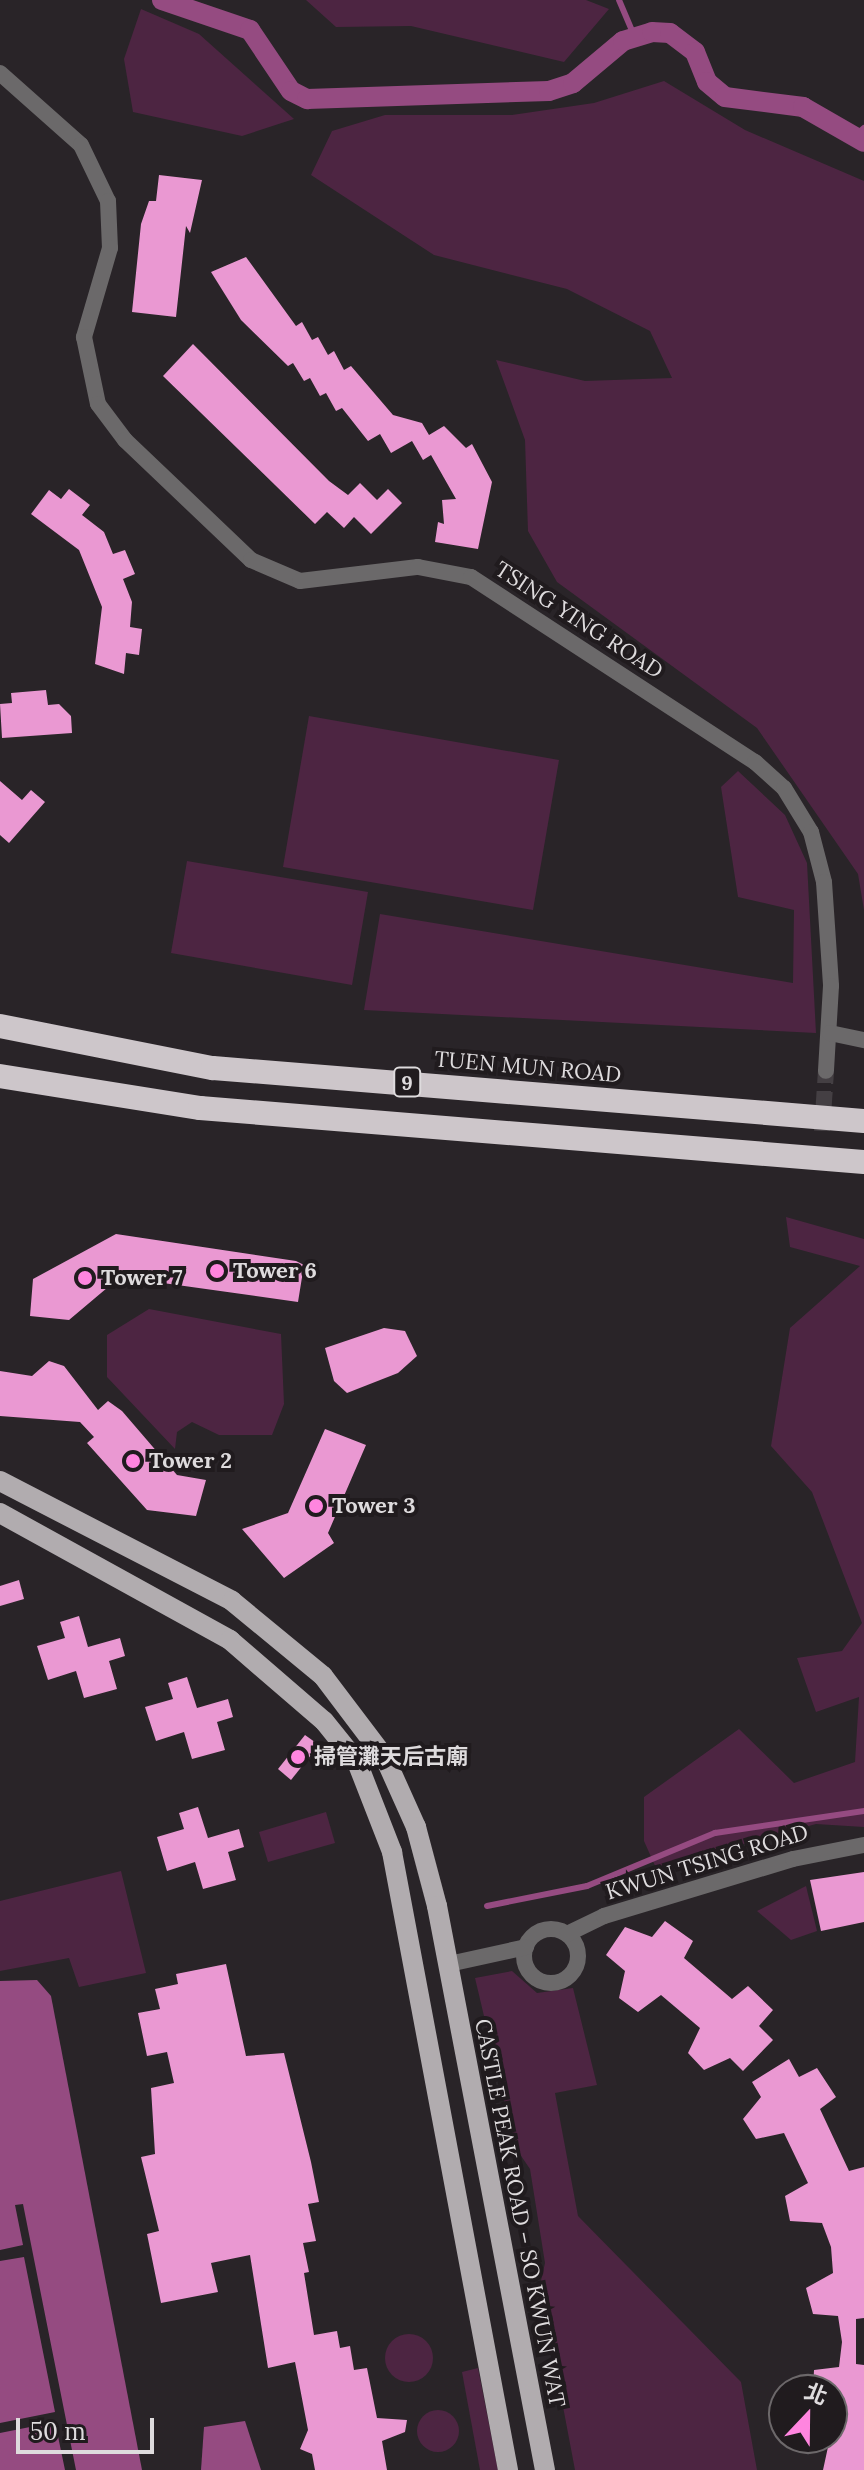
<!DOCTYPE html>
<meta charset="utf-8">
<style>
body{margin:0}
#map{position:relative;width:864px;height:2470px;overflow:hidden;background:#292428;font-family:Lora,"Noto Sans TC",serif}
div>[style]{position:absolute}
.green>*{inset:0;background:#4d2542}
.round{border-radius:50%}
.water>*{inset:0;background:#954b81}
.pier>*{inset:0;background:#292428}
.stream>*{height:6px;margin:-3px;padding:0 3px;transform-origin:3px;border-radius:3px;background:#954b81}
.canal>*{height:20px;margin:-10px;padding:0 10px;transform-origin:10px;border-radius:10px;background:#954b81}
.building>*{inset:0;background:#ea98d2}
.street-tunnel>*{height:16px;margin-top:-8px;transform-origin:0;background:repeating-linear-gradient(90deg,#443f43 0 16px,transparent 0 24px)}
.street>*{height:16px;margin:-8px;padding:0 8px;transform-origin:8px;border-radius:8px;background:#6b696a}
.street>.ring{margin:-8px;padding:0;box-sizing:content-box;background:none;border:16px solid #6b696a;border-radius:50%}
.primary>*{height:20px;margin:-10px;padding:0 10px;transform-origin:10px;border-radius:10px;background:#b1acaf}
.highway>*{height:24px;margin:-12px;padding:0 12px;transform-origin:12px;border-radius:12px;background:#cdc6ca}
.dots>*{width:22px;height:22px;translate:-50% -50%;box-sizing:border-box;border:4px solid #201b1e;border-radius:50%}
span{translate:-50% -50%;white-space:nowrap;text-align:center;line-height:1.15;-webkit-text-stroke:8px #201b1e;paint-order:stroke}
.shield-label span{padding:2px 6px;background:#201b1e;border:2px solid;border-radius:6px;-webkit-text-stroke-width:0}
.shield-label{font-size:20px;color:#dedbdd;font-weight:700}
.street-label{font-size:22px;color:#dedbdd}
.poi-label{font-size:22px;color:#dedbdd;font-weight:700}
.left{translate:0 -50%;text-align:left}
.north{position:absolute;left:768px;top:2374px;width:80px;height:80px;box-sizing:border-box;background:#201b1e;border:2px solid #6c686a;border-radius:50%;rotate:22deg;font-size:22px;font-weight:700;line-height:32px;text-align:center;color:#dedbdd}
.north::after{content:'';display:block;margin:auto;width:28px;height:36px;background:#ff85df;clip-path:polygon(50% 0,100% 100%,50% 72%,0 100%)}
.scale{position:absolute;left:16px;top:2418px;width:138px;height:36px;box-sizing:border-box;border:4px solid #dedbdd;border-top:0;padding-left:10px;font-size:24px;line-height:28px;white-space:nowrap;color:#dedbdd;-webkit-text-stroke:6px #201b1e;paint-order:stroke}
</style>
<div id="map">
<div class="green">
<i style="clip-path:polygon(306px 0,586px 0,609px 9px,564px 62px,411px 26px,336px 27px)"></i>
<i style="clip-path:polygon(141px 9px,199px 34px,294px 119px,242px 136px,133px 112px,124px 59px)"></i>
<i style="clip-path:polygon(664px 81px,745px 130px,864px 181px,864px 910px,858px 874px,757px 728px,557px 582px,528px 531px,525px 440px,496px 360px,585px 381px,672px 378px,650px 331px,567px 289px,434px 255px,311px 175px,332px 131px,385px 115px,512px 115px,594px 103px)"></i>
<i style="clip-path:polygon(309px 716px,559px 760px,533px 910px,283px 867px)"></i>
<i style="clip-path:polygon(738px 771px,785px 815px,807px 863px,816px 1033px,364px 1010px,380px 914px,793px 983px,794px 910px,738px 897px,721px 787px)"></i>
<i style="clip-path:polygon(187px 861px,368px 892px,352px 985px,171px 953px)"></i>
<i style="clip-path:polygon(786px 1217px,864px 1239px,864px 1827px,816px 1824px,656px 1868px,644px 1841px,644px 1797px,739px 1729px,794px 1783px,855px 1762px,859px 1697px,816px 1712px,797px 1658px,842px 1651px,862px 1623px,812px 1492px,771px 1446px,790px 1328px,860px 1266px,790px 1247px)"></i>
<i style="clip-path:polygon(149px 1309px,281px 1334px,284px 1404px,272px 1435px,219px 1435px,192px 1422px,177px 1432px,175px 1449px,107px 1377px,107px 1335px)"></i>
<i style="clip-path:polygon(326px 1812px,335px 1843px,268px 1862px,259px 1832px)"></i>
<i style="clip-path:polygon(121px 1871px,146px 1973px,79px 1987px,69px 1958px,0 1971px,0 1901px)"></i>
<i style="clip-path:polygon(806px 1886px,817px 1931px,791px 1940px,757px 1911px)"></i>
<i style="clip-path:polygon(512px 1971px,537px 1993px,573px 1988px,597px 2085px,555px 2093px,578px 2216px,741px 2382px,757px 2470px,575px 2470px,540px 2285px,545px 2263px,530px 2169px,515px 2147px,475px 1978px)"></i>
<i class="round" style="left:385px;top:2334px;width:48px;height:48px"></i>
<i style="clip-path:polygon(478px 2368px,498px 2470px,480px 2470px,462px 2372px)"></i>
<i class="round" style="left:417px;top:2410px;width:42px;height:42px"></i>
</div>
<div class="water">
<i style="clip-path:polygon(37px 1980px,51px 1996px,142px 2470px,0 2470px,0 1981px)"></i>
<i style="clip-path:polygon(245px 2421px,261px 2470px,201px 2470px,204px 2427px)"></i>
</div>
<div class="pier">
<i style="clip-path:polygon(23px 2204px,76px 2470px,65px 2470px,55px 2422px,0 2433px,0 2423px,55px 2412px,24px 2257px,0 2261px,0 2250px,23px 2245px,15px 2205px)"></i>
</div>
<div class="stream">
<i style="left:619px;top:0;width:39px;rotate:67deg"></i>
<i style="left:855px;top:136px;width:12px;rotate:-42deg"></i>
<i style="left:487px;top:1906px;width:102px;rotate:-11.3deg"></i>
<i style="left:587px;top:1886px;width:139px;rotate:-22.5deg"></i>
<i style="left:715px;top:1833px;width:151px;rotate:-8.4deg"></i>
</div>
<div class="canal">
<i style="left:162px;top:0;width:93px;rotate:18.8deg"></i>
<i style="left:250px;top:30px;width:73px;rotate:56.1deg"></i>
<i style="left:291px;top:91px;width:18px;rotate:27deg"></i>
<i style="left:307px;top:99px;width:242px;rotate:-1.9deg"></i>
<i style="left:549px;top:91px;width:25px;rotate:-18deg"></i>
<i style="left:573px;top:83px;width:65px;rotate:-40deg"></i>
<i style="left:623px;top:41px;width:30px;rotate:-17deg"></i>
<i style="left:652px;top:32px;width:18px;rotate:3deg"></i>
<i style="left:670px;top:33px;width:31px;rotate:37deg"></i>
<i style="left:695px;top:52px;width:32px;rotate:68deg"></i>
<i style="left:707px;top:82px;width:23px;rotate:40deg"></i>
<i style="left:725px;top:97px;width:79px;rotate:7.3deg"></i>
<i style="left:803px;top:107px;width:70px;rotate:29.8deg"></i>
</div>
<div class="building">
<i style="clip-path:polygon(159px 175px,202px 180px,190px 233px,186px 226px,176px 317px,132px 312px,141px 224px,149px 201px,156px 201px)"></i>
<i style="clip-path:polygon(246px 257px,296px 326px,302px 322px,312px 340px,318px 337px,328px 355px,334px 351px,344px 370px,351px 366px,393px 415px,422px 423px,429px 435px,444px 426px,466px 448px,472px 444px,492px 482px,478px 549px,435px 542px,438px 522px,444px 524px,442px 500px,456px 499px,431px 455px,423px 460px,412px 441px,391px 453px,380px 434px,368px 441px,342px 408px,336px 411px,326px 393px,320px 396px,310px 378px,304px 381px,293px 363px,288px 366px,241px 320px,211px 272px)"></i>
<i style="clip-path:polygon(193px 344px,329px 481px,348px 495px,360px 483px,377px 500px,388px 489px,402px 503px,371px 534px,354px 517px,344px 528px,327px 512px,315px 524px,163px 376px)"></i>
<i style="clip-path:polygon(69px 489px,90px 505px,82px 515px,104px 532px,113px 554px,125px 550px,135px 574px,123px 579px,132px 602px,130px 627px,142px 629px,139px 655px,126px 653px,124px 674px,95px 664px,102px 607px,79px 550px,31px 514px,49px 490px,61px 499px)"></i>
<i style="clip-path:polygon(46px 690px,48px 705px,59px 704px,71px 716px,72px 733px,2px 738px,0 704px,12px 703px,11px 693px)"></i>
<i style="clip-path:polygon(0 781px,22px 800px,31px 790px,45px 802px,9px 843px,0 835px)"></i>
<i style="clip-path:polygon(116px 1234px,296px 1261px,304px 1265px,298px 1302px,120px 1277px,69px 1320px,30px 1316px,33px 1279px)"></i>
<i style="clip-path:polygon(384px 1328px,405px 1331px,417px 1356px,398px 1373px,347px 1393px,334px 1381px,325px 1348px)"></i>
<i style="clip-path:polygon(49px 1361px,64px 1366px,98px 1410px,108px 1401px,122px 1411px,177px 1475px,206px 1480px,196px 1516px,147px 1510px,87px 1443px,94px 1437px,80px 1422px,0 1416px,0 1371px,32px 1376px)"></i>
<i style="clip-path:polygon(325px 1429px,366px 1445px,328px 1533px,334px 1543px,284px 1578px,242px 1529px,288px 1513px)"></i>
<i style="clip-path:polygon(19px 1580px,24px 1599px,0 1606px,0 1586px)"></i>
<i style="clip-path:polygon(79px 1616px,88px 1647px,120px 1638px,125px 1656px,109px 1661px,117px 1689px,84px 1698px,76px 1671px,48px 1680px,37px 1646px,65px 1638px,60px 1622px)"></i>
<i style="clip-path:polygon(187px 1677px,197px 1708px,228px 1699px,233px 1717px,217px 1722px,225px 1750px,192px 1759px,184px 1732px,156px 1741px,145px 1707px,173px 1699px,168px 1683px)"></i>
<i style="clip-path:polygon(305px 1735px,319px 1745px,291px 1780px,278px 1769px)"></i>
<i style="clip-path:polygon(198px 1807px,208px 1838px,239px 1829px,244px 1847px,228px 1852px,236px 1880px,203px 1889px,195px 1862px,167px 1871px,157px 1837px,184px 1829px,179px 1813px)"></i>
<i style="clip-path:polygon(864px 1872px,864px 1922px,821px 1931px,810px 1880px)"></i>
<i style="clip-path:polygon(665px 1921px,693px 1941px,684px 1958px,732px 1999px,748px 1986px,773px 2010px,759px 2026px,773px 2040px,743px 2071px,730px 2058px,704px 2070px,688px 2053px,700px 2028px,661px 1995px,638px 2012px,619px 1998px,625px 1971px,606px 1955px,625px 1927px,652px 1937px)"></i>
<i style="clip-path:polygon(226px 1964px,246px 2056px,284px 2053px,311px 2162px,319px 2202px,308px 2204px,316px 2241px,303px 2243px,309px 2272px,304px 2273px,314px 2335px,337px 2331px,340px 2348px,350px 2346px,354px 2370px,367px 2368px,377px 2418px,407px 2420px,405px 2432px,382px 2441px,387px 2470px,315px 2470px,312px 2454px,300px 2449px,308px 2430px,295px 2362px,268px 2368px,250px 2255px,211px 2263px,218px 2292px,161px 2303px,147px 2234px,159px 2231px,141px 2157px,155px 2154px,151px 2088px,174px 2083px,167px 2052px,147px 2056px,138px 2013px,160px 2009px,155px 1989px,178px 1984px,176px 1974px)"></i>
<i style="clip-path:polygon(789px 2059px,799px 2077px,817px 2068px,836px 2097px,820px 2109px,849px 2171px,864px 2167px,864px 2318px,856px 2319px,856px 2364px,864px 2365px,864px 2470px,823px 2470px,836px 2410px,832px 2390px,813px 2390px,814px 2370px,839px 2367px,842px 2342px,838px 2316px,813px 2314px,806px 2288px,833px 2273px,831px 2247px,822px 2223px,790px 2221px,785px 2196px,808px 2183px,784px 2133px,756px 2139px,743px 2119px,761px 2097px,752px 2082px)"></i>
</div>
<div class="street-tunnel">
<i style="left:822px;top:1131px;width:60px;rotate:-86.2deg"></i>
</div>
<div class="street">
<i style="left:0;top:73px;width:108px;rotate:41.6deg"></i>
<i style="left:81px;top:145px;width:62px;rotate:64.3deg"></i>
<i style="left:108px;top:201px;width:47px;rotate:87.6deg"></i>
<i style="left:110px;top:248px;width:93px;rotate:106.3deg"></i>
<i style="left:84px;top:337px;width:68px;rotate:78.2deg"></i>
<i style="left:98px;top:404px;width:45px;rotate:53.1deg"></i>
<i style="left:125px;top:440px;width:174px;rotate:43.6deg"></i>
<i style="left:251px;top:560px;width:53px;rotate:23.2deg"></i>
<i style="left:300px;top:581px;width:119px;rotate:-6.8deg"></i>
<i style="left:418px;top:567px;width:54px;rotate:10.7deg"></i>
<i style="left:471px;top:577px;width:339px;rotate:33.1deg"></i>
<i style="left:755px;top:762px;width:39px;rotate:42deg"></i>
<i style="left:784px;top:788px;width:52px;rotate:58.5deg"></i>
<i style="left:811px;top:832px;width:52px;rotate:75.4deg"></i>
<i style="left:824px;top:882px;width:104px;rotate:86.1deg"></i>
<i style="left:831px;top:986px;width:85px;rotate:93.4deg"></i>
<i style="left:830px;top:1033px;width:35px;rotate:12deg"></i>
<i class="ring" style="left:524px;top:1929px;width:38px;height:38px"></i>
<i style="left:567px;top:1934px;width:41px;rotate:-25.9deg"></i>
<i style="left:604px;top:1916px;width:197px;rotate:-16.8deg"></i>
<i style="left:793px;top:1859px;width:72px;rotate:-11.2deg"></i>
<i style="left:449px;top:1964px;width:79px;rotate:-12.4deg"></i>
</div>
<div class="primary">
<i style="left:0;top:1481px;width:261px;rotate:27.3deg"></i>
<i style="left:232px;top:1601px;width:118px;rotate:39.5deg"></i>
<i style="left:323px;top:1676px;width:103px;rotate:52.9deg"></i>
<i style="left:385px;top:1758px;width:76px;rotate:65.8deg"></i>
<i style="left:416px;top:1827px;width:82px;rotate:75.1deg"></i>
<i style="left:437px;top:1906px;width:574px;rotate:79.16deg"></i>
<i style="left:0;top:1513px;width:263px;rotate:28.9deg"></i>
<i style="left:230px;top:1640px;width:124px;rotate:40.8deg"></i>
<i style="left:324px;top:1721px;width:53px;rotate:51.2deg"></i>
<i style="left:357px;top:1762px;width:97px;rotate:68.7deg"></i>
<i style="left:392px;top:1852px;width:629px;rotate:79.37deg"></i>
</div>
<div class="highway">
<i style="left:0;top:1026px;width:217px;rotate:11.2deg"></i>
<i style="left:213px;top:1068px;width:653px;rotate:4.65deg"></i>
<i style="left:0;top:1076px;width:203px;rotate:9.1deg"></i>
<i style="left:200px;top:1108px;width:666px;rotate:4.65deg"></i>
</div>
<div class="dots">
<i style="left:217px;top:1271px;background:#ff85df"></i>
<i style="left:85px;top:1278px;background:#ff85df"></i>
<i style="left:133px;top:1461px;background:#ff85df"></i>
<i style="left:316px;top:1506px;background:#ff85df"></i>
<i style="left:298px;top:1757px;background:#ff85df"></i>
</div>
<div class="shield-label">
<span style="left:407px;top:1082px">9</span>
</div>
<div class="street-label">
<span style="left:579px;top:620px;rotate:33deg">TSING YING ROAD</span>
<span style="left:528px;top:1067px;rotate:5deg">TUEN MUN ROAD</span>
<span style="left:707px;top:1862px;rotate:-17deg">KWUN TSING ROAD</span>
<span style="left:520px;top:2213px;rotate:79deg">CASTLE PEAK ROAD – SO KWUN WAT</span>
</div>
<div class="poi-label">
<span class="left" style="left:233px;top:1271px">Tower 6</span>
<span class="left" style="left:101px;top:1278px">Tower 7</span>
<span class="left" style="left:149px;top:1461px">Tower 2</span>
<span class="left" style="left:332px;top:1506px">Tower 3</span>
<span class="left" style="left:314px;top:1757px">掃管灘天后古廟</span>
</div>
<div class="north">北</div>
<div class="scale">50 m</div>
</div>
